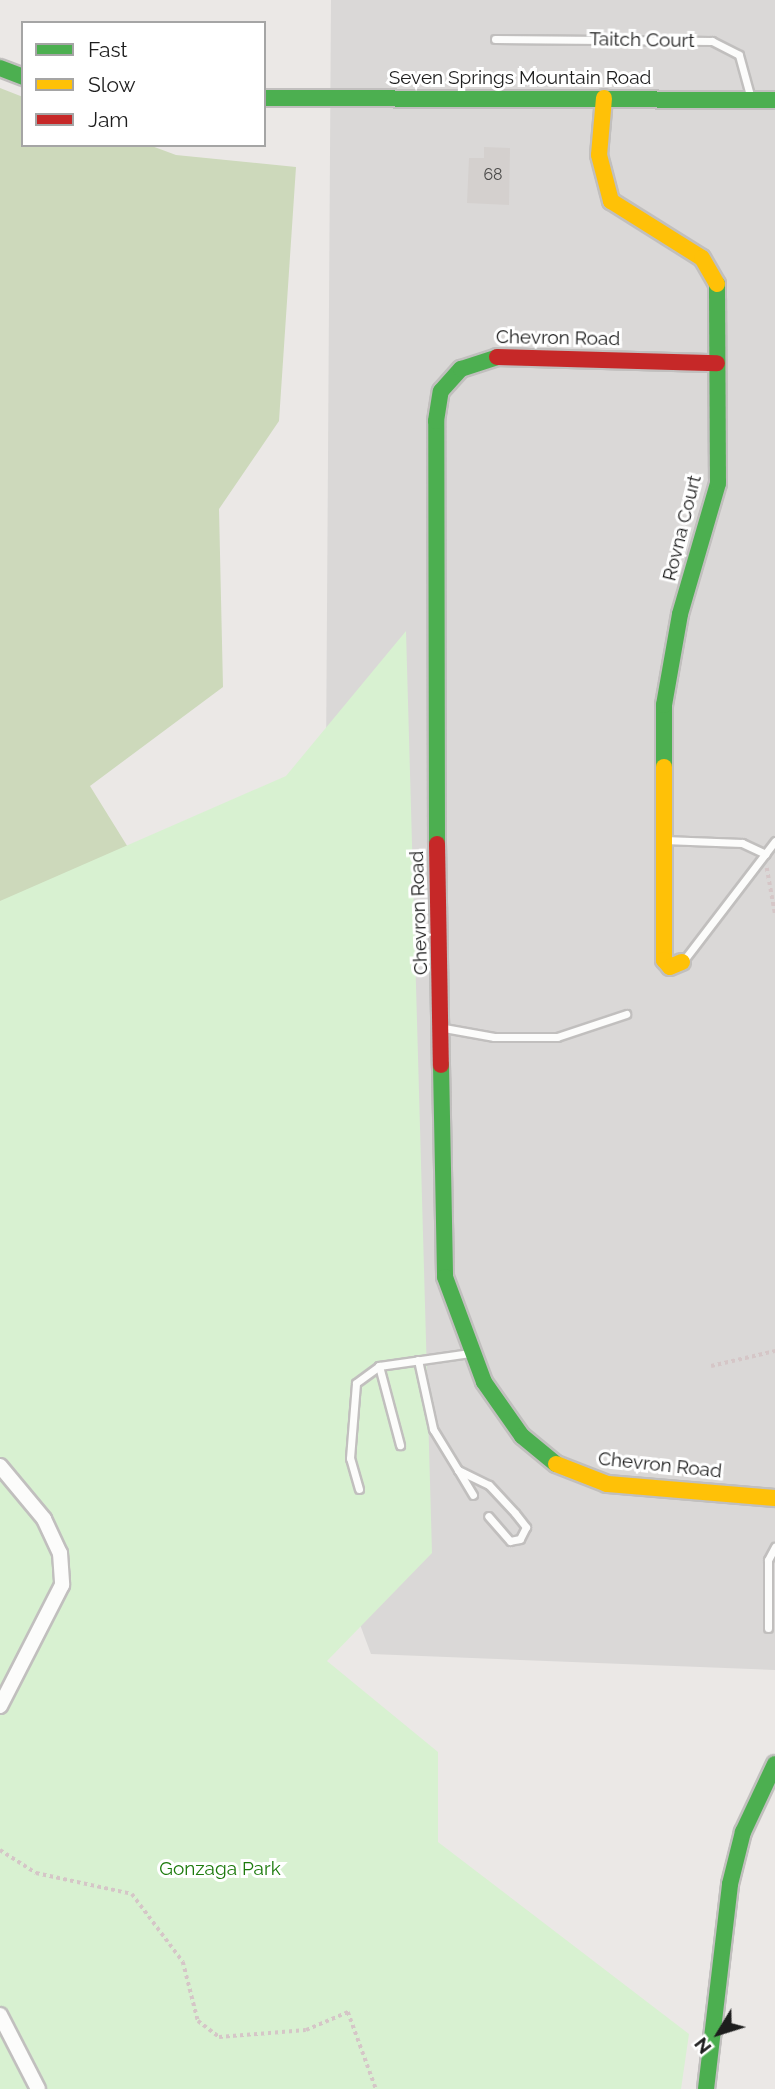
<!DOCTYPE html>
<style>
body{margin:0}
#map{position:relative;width:775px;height:2089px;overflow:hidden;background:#ebe8e6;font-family:Raleway,sans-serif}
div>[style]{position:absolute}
.residential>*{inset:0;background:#dad8d7}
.forest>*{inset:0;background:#cdd9bb}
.park>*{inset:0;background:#d8f1d1}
.building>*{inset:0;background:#d4d0ce}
.path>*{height:3.5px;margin-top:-1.75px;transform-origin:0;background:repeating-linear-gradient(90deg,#d5c6c7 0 3.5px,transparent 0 7px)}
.roads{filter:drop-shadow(2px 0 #c1bfbe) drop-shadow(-2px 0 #c1bfbe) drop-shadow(0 2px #c1bfbe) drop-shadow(0 -2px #c1bfbe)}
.lane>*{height:7px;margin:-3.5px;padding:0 3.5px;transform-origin:3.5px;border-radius:3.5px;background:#fcfcfb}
.street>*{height:14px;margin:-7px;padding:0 7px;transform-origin:7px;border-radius:7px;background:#fcfcfb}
.fast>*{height:16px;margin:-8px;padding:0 8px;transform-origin:8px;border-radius:8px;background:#4caf50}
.slow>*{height:16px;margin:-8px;padding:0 8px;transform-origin:8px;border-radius:8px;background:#ffc107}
.jam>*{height:16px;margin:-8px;padding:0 8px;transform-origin:8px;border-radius:8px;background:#c62828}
span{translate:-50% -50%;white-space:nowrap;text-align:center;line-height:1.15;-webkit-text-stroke:6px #fff;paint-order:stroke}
.number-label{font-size:16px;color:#4b4a49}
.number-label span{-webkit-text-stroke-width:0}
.street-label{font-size:19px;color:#1d1d1d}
.park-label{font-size:19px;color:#1c7a0c}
.legend{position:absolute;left:21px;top:21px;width:245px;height:126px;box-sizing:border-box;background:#fff;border:2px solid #a5a5a5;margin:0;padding:9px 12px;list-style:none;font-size:21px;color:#1d1d1d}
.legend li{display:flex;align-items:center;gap:14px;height:35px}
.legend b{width:35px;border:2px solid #a5a5a5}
.north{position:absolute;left:684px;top:1998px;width:70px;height:70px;-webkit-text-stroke:5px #fff;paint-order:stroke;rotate:232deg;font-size:19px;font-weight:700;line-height:28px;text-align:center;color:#1d1d1d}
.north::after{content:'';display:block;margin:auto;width:24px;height:32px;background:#1d1d1d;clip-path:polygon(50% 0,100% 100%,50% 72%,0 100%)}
</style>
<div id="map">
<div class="residential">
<i style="clip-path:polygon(331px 0,775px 0,775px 1670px,371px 1654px,321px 1520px)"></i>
</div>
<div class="forest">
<i style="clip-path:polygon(0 88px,23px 97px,23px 145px,149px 145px,176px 155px,296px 167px,279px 421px,219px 509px,223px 687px,90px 786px,134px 857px,0 1880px)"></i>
</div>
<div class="park">
<i style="clip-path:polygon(406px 631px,432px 1553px,327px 1661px,438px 1752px,438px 1842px,689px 2034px,681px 2089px,0 2089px,0 901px,286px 776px)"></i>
</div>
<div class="building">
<i style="clip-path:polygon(484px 147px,510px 148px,509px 205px,467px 203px,469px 158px,484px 158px)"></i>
</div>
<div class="path">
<i style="left:767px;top:868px;width:46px;rotate:79.9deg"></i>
<i style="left:711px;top:1366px;width:66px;rotate:-13.2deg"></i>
<i style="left:0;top:1850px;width:43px;rotate:32.6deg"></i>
<i style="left:36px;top:1873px;width:98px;rotate:12.3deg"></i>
<i style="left:132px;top:1894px;width:85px;rotate:53.1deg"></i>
<i style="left:183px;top:1962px;width:61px;rotate:75.7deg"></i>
<i style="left:198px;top:2021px;width:26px;rotate:37deg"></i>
<i style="left:219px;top:2037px;width:87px;rotate:-4.6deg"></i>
<i style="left:306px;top:2030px;width:46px;rotate:-23.2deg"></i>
<i style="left:348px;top:2012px;width:82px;rotate:70deg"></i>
</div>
<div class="roads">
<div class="lane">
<i style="left:495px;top:39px;width:217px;rotate:0.5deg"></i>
<i style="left:712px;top:41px;width:30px;rotate:27deg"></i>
<i style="left:739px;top:55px;width:46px;rotate:74.7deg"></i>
<i style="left:664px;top:840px;width:78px;rotate:2.2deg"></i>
<i style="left:742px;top:843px;width:26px;rotate:25deg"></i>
<i style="left:684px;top:960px;width:150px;rotate:-52.6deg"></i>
<i style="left:444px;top:1028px;width:51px;rotate:10.2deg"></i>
<i style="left:494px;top:1037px;width:63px"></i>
<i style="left:557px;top:1037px;width:73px;rotate:-18.4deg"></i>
<i style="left:418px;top:1360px;width:71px;rotate:77.7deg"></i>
<i style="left:433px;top:1429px;width:48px;rotate:58.6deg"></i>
<i style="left:458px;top:1470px;width:34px;rotate:26deg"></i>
<i style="left:489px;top:1485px;width:38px;rotate:47deg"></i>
<i style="left:515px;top:1513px;width:18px;rotate:52deg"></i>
<i style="left:526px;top:1527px;width:13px;rotate:117deg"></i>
<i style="left:520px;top:1539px;width:10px;rotate:169deg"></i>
<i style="left:510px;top:1541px;width:33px;rotate:-131deg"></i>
<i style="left:379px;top:1366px;width:82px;rotate:75.1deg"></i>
<i style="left:458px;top:1470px;width:29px;rotate:59deg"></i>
<i style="left:359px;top:1489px;width:32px;rotate:-106deg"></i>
<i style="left:350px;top:1458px;width:75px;rotate:-85.4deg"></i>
<i style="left:356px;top:1383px;width:29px;rotate:-36deg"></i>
<i style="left:379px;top:1366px;width:92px;rotate:-8.1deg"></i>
<i style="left:768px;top:1628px;width:68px;rotate:-90deg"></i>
<i style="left:768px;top:1560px;width:15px;rotate:-62deg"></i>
</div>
<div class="street">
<i style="left:0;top:1466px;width:69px;rotate:50.3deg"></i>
<i style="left:44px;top:1519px;width:38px;rotate:65deg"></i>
<i style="left:60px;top:1553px;width:32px;rotate:86deg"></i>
<i style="left:62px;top:1585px;width:136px;rotate:117.1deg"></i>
<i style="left:0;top:2015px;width:83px;rotate:62.8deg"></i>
</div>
<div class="fast">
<i style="left:0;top:68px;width:25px;rotate:21deg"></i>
<i style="left:264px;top:98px;width:511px;rotate:0.22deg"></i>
<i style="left:664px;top:767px;width:62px;rotate:-90deg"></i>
<i style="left:664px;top:705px;width:92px;rotate:-80deg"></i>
<i style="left:680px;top:614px;width:136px;rotate:-73.8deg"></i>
<i style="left:718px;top:483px;width:199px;rotate:-90.3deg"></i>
<i style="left:437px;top:844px;width:423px;rotate:-90.1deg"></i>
<i style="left:436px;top:421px;width:30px;rotate:-81deg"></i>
<i style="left:441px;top:391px;width:30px;rotate:-48deg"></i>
<i style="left:461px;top:369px;width:38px;rotate:-18deg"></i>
<i style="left:441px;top:1065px;width:212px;rotate:88.9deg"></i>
<i style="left:445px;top:1277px;width:112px;rotate:69.6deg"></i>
<i style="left:484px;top:1382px;width:66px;rotate:54.9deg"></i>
<i style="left:522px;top:1436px;width:44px;rotate:39.5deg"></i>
<i style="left:706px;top:2089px;width:206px;rotate:-83.3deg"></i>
<i style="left:730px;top:1884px;width:54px;rotate:-76deg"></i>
<i style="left:743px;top:1832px;width:75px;rotate:-64.8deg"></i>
</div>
<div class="slow">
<i style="left:604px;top:98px;width:57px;rotate:95deg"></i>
<i style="left:599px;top:155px;width:48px;rotate:75.4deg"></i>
<i style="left:611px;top:201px;width:107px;rotate:32.1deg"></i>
<i style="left:702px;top:258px;width:30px;rotate:60deg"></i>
<i style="left:664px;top:767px;width:193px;rotate:90deg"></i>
<i style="left:664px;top:960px;width:9px;rotate:49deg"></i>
<i style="left:670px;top:967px;width:13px;rotate:-23deg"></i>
<i style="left:556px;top:1464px;width:55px;rotate:21.4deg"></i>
<i style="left:607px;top:1484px;width:169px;rotate:4.8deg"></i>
</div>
<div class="jam">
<i style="left:497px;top:357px;width:220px;rotate:1.6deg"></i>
<i style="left:437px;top:844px;width:221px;rotate:89deg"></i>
</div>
</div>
<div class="number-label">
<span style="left:493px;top:175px">68</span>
</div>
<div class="street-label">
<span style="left:642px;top:40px;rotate:1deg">Taitch Court</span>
<span style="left:520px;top:78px">Seven Springs Mountain Road</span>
<span style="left:558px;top:338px;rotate:1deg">Chevron Road</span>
<span style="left:682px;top:528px;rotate:-76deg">Rovna Court</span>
<span style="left:419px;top:913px;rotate:-92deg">Chevron Road</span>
<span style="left:660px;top:1465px;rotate:6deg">Chevron Road</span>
</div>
<div class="park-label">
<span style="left:220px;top:1869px">Gonzaga Park</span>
</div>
<ul class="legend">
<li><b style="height:9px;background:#4caf50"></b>Fast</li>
<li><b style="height:9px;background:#ffc107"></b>Slow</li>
<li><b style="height:9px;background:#c62828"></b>Jam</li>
</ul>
<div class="north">N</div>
</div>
